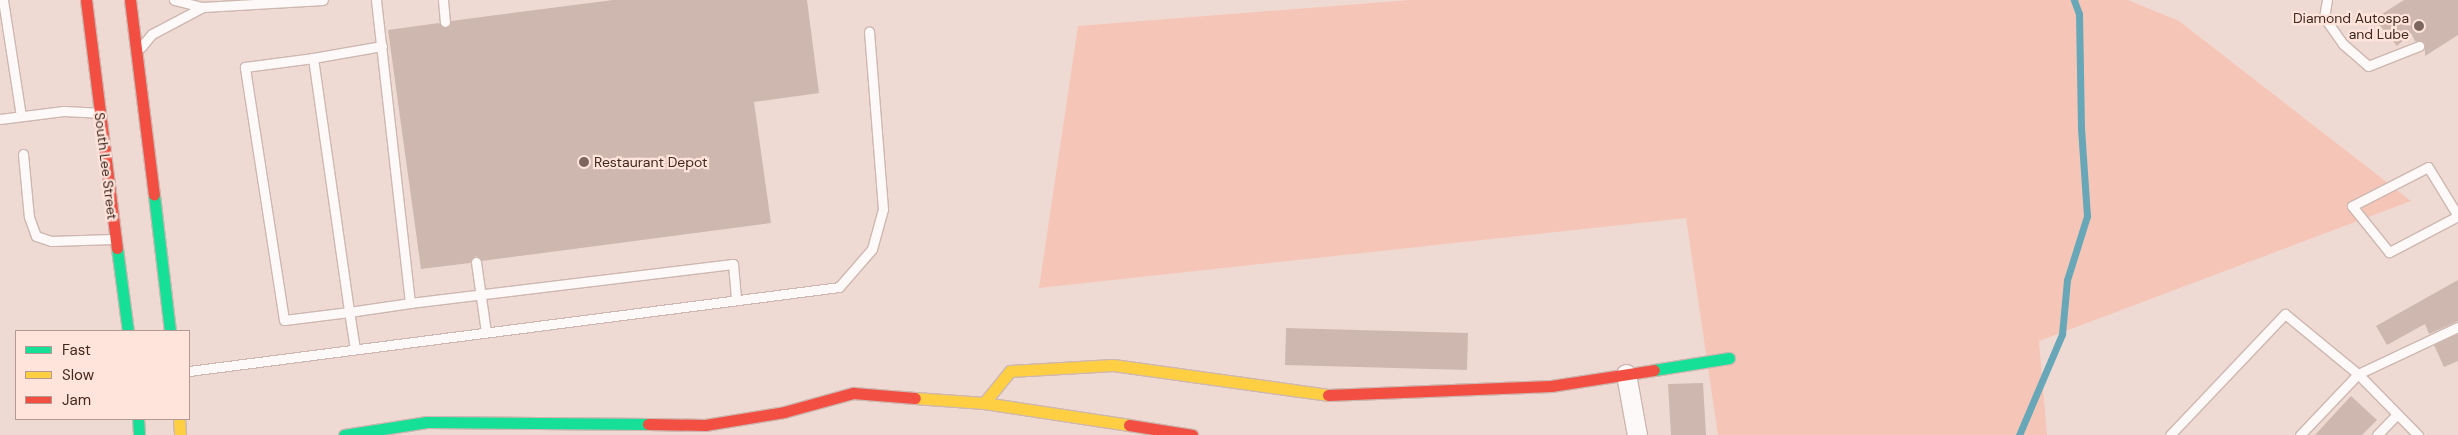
<!DOCTYPE html>
<style>
body{margin:0}
#map{position:relative;width:2458px;height:435px;overflow:hidden;background:#efdad3;font-family:"DM Sans",sans-serif}
div>[style]{position:absolute}
.green>*{inset:0;background:#f5c6b7}
.stream>*{height:7px;margin:-3.5px;padding:0 3.5px;transform-origin:3.5px;border-radius:3.5px;background:#67a7b7}
.building>*{inset:0;background:#ceb7af}
.roads{filter:drop-shadow(1px 0 #cdb7b0) drop-shadow(-1px 0 #cdb7b0) drop-shadow(0 1px #cdb7b0) drop-shadow(0 -1px #cdb7b0)}
.lane>*{height:9px;margin:-4.5px;padding:0 4.5px;transform-origin:4.5px;border-radius:4.5px;background:#fdf9f8}
.street>*{height:19px;margin:-9.5px;padding:0 9.5px;transform-origin:9.5px;border-radius:9.5px;background:#fdf9f8}
.fast>*{height:11px;margin:-5.5px;padding:0 5.5px;transform-origin:5.5px;border-radius:5.5px;background:#16e098}
.slow>*{height:11px;margin:-5.5px;padding:0 5.5px;transform-origin:5.5px;border-radius:5.5px;background:#ffcf43}
.jam>*{height:11px;margin:-5.5px;padding:0 5.5px;transform-origin:5.5px;border-radius:5.5px;background:#f24e42}
.dots>*{width:14px;height:14px;translate:-50% -50%;box-sizing:border-box;border:2px solid #ffe4dc;border-radius:50%}
span{translate:-50% -50%;white-space:nowrap;text-align:center;line-height:1.15;-webkit-text-stroke:4.5px #ffe4dc;paint-order:stroke}
.poi-label{font-size:14px;color:#402820}
.right{translate:-100% -50%;text-align:right}
.left{translate:0 -50%;text-align:left}
.street-label{font-size:14px;color:#402820}
.legend{position:absolute;left:15px;top:330px;width:175px;height:90px;box-sizing:border-box;background:#ffe4dc;border:1px solid #b39991;margin:0;padding:6px 9px;list-style:none;font-size:15px;color:#402820}
.legend li{display:flex;align-items:center;gap:10px;height:25px}
.legend b{width:25px;border:1px solid #b39991}
</style>
<div id="map">
<div class="green">
<i style="clip-path:polygon(1410px 0,2128px 0,2179px 21px,2411px 201px,2039px 341px,2047px 435px,1718px 435px,1686px 218px,1039px 288px,1078px 26px)"></i>
</div>
<div class="stream">
<i style="left:2019px;top:435px;width:110px;rotate:-66.9deg"></i>
<i style="left:2062px;top:334px;width:54px;rotate:-84.7deg"></i>
<i style="left:2067px;top:280px;width:67px;rotate:-72.6deg"></i>
<i style="left:2087px;top:216px;width:88px;rotate:-93.9deg"></i>
<i style="left:2081px;top:128px;width:114px;rotate:-91deg"></i>
<i style="left:2079px;top:14px;width:15px;rotate:-110deg"></i>
</div>
<div class="building">
<i style="clip-path:polygon(613px 0,807px 0,819px 93px,754px 102px,771px 223px,482px 261px,476px 256px,470px 263px,421px 269px,388px 30px,439px 23px,446px 28px,451px 21px)"></i>
<i style="clip-path:polygon(2404px 0,2458px 0,2458px 35px,2425px 56px,2425px 43px,2415px 41px,2411px 33px,2397px 46px,2374px 19px)"></i>
<i style="clip-path:polygon(2458px 280px,2458px 321px,2429px 334px,2425px 324px,2387px 345px,2376px 326px)"></i>
<i style="clip-path:polygon(1286px 328px,1468px 333px,1467px 370px,1285px 365px)"></i>
<i style="clip-path:polygon(2458px 334px,2458px 361px,2444px 367px,2434px 345px)"></i>
<i style="clip-path:polygon(1703px 383px,1706px 435px,1671px 435px,1668px 384px)"></i>
<i style="clip-path:polygon(2351px 396px,2377px 420px,2362px 435px,2315px 435px)"></i>
</div>
<div class="roads">
<div class="lane">
<i style="left:3px;top:0;width:117px;rotate:81.2deg"></i>
<i style="left:174px;top:0;width:30px;rotate:14deg"></i>
<i style="left:203px;top:7px;width:120px;rotate:-3.3deg"></i>
<i style="left:443px;top:0;width:22px;rotate:85deg"></i>
<i style="left:2327px;top:0;width:17px;rotate:100deg"></i>
<i style="left:2324px;top:17px;width:33px;rotate:55deg"></i>
<i style="left:2343px;top:44px;width:33px;rotate:41deg"></i>
<i style="left:2368px;top:66px;width:55px;rotate:-21.4deg"></i>
<i style="left:141px;top:47px;width:17px;rotate:-50deg"></i>
<i style="left:152px;top:34px;width:58px;rotate:-27.9deg"></i>
<i style="left:313px;top:58px;width:70px;rotate:-9.9deg"></i>
<i style="left:0;top:119px;width:64px;rotate:-7.1deg"></i>
<i style="left:64px;top:111px;width:35px;rotate:3deg"></i>
<i style="left:23px;top:154px;width:63px;rotate:84.6deg"></i>
<i style="left:29px;top:217px;width:20px;rotate:70deg"></i>
<i style="left:36px;top:236px;width:16px;rotate:18deg"></i>
<i style="left:51px;top:241px;width:62px;rotate:-1.8deg"></i>
<i style="left:2428px;top:167px;width:57px;rotate:58.5deg"></i>
<i style="left:2458px;top:216px;width:78px;rotate:152.4deg"></i>
<i style="left:2389px;top:252px;width:59px;rotate:-128.8deg"></i>
<i style="left:2352px;top:206px;width:85px;rotate:-27.2deg"></i>
<i style="left:476px;top:262px;width:71px;rotate:81.9deg"></i>
<i style="left:410px;top:303px;width:325px;rotate:-6.9deg"></i>
<i style="left:733px;top:264px;width:36px;rotate:85deg"></i>
<i style="left:355px;top:349px;width:37px;rotate:-99deg"></i>
<i style="left:349px;top:312px;width:65px;rotate:173deg"></i>
<i style="left:284px;top:320px;width:256px;rotate:-98.8deg"></i>
<i style="left:245px;top:67px;width:69px;rotate:-7.5deg"></i>
<i style="left:313px;top:58px;width:257px;rotate:81.9deg"></i>
<i style="left:349px;top:312px;width:62px;rotate:-8.4deg"></i>
<i style="left:410px;top:303px;width:305px;rotate:-96.4deg"></i>
<i style="left:189px;top:371px;width:655px;rotate:-7.36deg"></i>
<i style="left:839px;top:287px;width:50px;rotate:-49deg"></i>
<i style="left:872px;top:249px;width:41px;rotate:-74.6deg"></i>
<i style="left:883px;top:209px;width:178px;rotate:-94.5deg"></i>
<i style="left:2170px;top:435px;width:167px;rotate:-46.5deg"></i>
<i style="left:2285px;top:314px;width:94px;rotate:39.4deg"></i>
<i style="left:2358px;top:374px;width:86px;rotate:45.5deg"></i>
<i style="left:2300px;top:435px;width:84px;rotate:-46.4deg"></i>
<i style="left:2358px;top:374px;width:110px;rotate:-25.2deg"></i>
<i style="left:2377px;top:435px;width:29px;rotate:-46deg"></i>
</div>
<div class="street">
<i style="left:1626px;top:374px;width:62px;rotate:79.8deg"></i>
</div>
<div class="fast">
<i style="left:154px;top:195px;width:137px;rotate:83.3deg"></i>
<i style="left:117px;top:248px;width:84px;rotate:82.5deg"></i>
<i style="left:1654px;top:370px;width:76px;rotate:-9.1deg"></i>
<i style="left:138px;top:419px;width:16px;rotate:86deg"></i>
<i style="left:344px;top:435px;width:84px;rotate:-8.9deg"></i>
<i style="left:427px;top:422px;width:221px;rotate:0.5deg"></i>
</div>
<div class="slow">
<i style="left:915px;top:398px;width:69px;rotate:4.1deg"></i>
<i style="left:984px;top:403px;width:147px;rotate:8.6deg"></i>
<i style="left:984px;top:403px;width:41px;rotate:-50.9deg"></i>
<i style="left:1010px;top:371px;width:103px;rotate:-3.3deg"></i>
<i style="left:1113px;top:365px;width:217px;rotate:7.9deg"></i>
<i style="left:179px;top:419px;width:16px;rotate:86deg"></i>
</div>
<div class="jam">
<i style="left:86px;top:0;width:250px;rotate:82.9deg"></i>
<i style="left:130px;top:0;width:196px;rotate:83deg"></i>
<i style="left:1328px;top:395px;width:223px;rotate:-2.3deg"></i>
<i style="left:1551px;top:386px;width:104px;rotate:-8.8deg"></i>
<i style="left:648px;top:424px;width:57px;rotate:1deg"></i>
<i style="left:705px;top:425px;width:80px;rotate:-9.3deg"></i>
<i style="left:784px;top:412px;width:72px;rotate:-15.4deg"></i>
<i style="left:853px;top:393px;width:62px;rotate:4.6deg"></i>
<i style="left:1129px;top:425px;width:64px;rotate:9deg"></i>
</div>
</div>
<div class="dots">
<i style="left:2419px;top:26px;background:#7d665f"></i>
<i style="left:584px;top:162px;background:#7d665f"></i>
</div>
<div class="poi-label">
<span class="right" style="left:2409px;top:26px">Diamond Autospa<br>and Lube</span>
<span class="left" style="left:594px;top:162px">Restaurant Depot</span>
</div>
<div class="street-label">
<span style="left:106px;top:166px;rotate:83deg">South Lee Street</span>
</div>
<ul class="legend">
<li><b style="height:6px;background:#16e098"></b>Fast</li>
<li><b style="height:6px;background:#ffcf43"></b>Slow</li>
<li><b style="height:6px;background:#f24e42"></b>Jam</li>
</ul>
</div>
